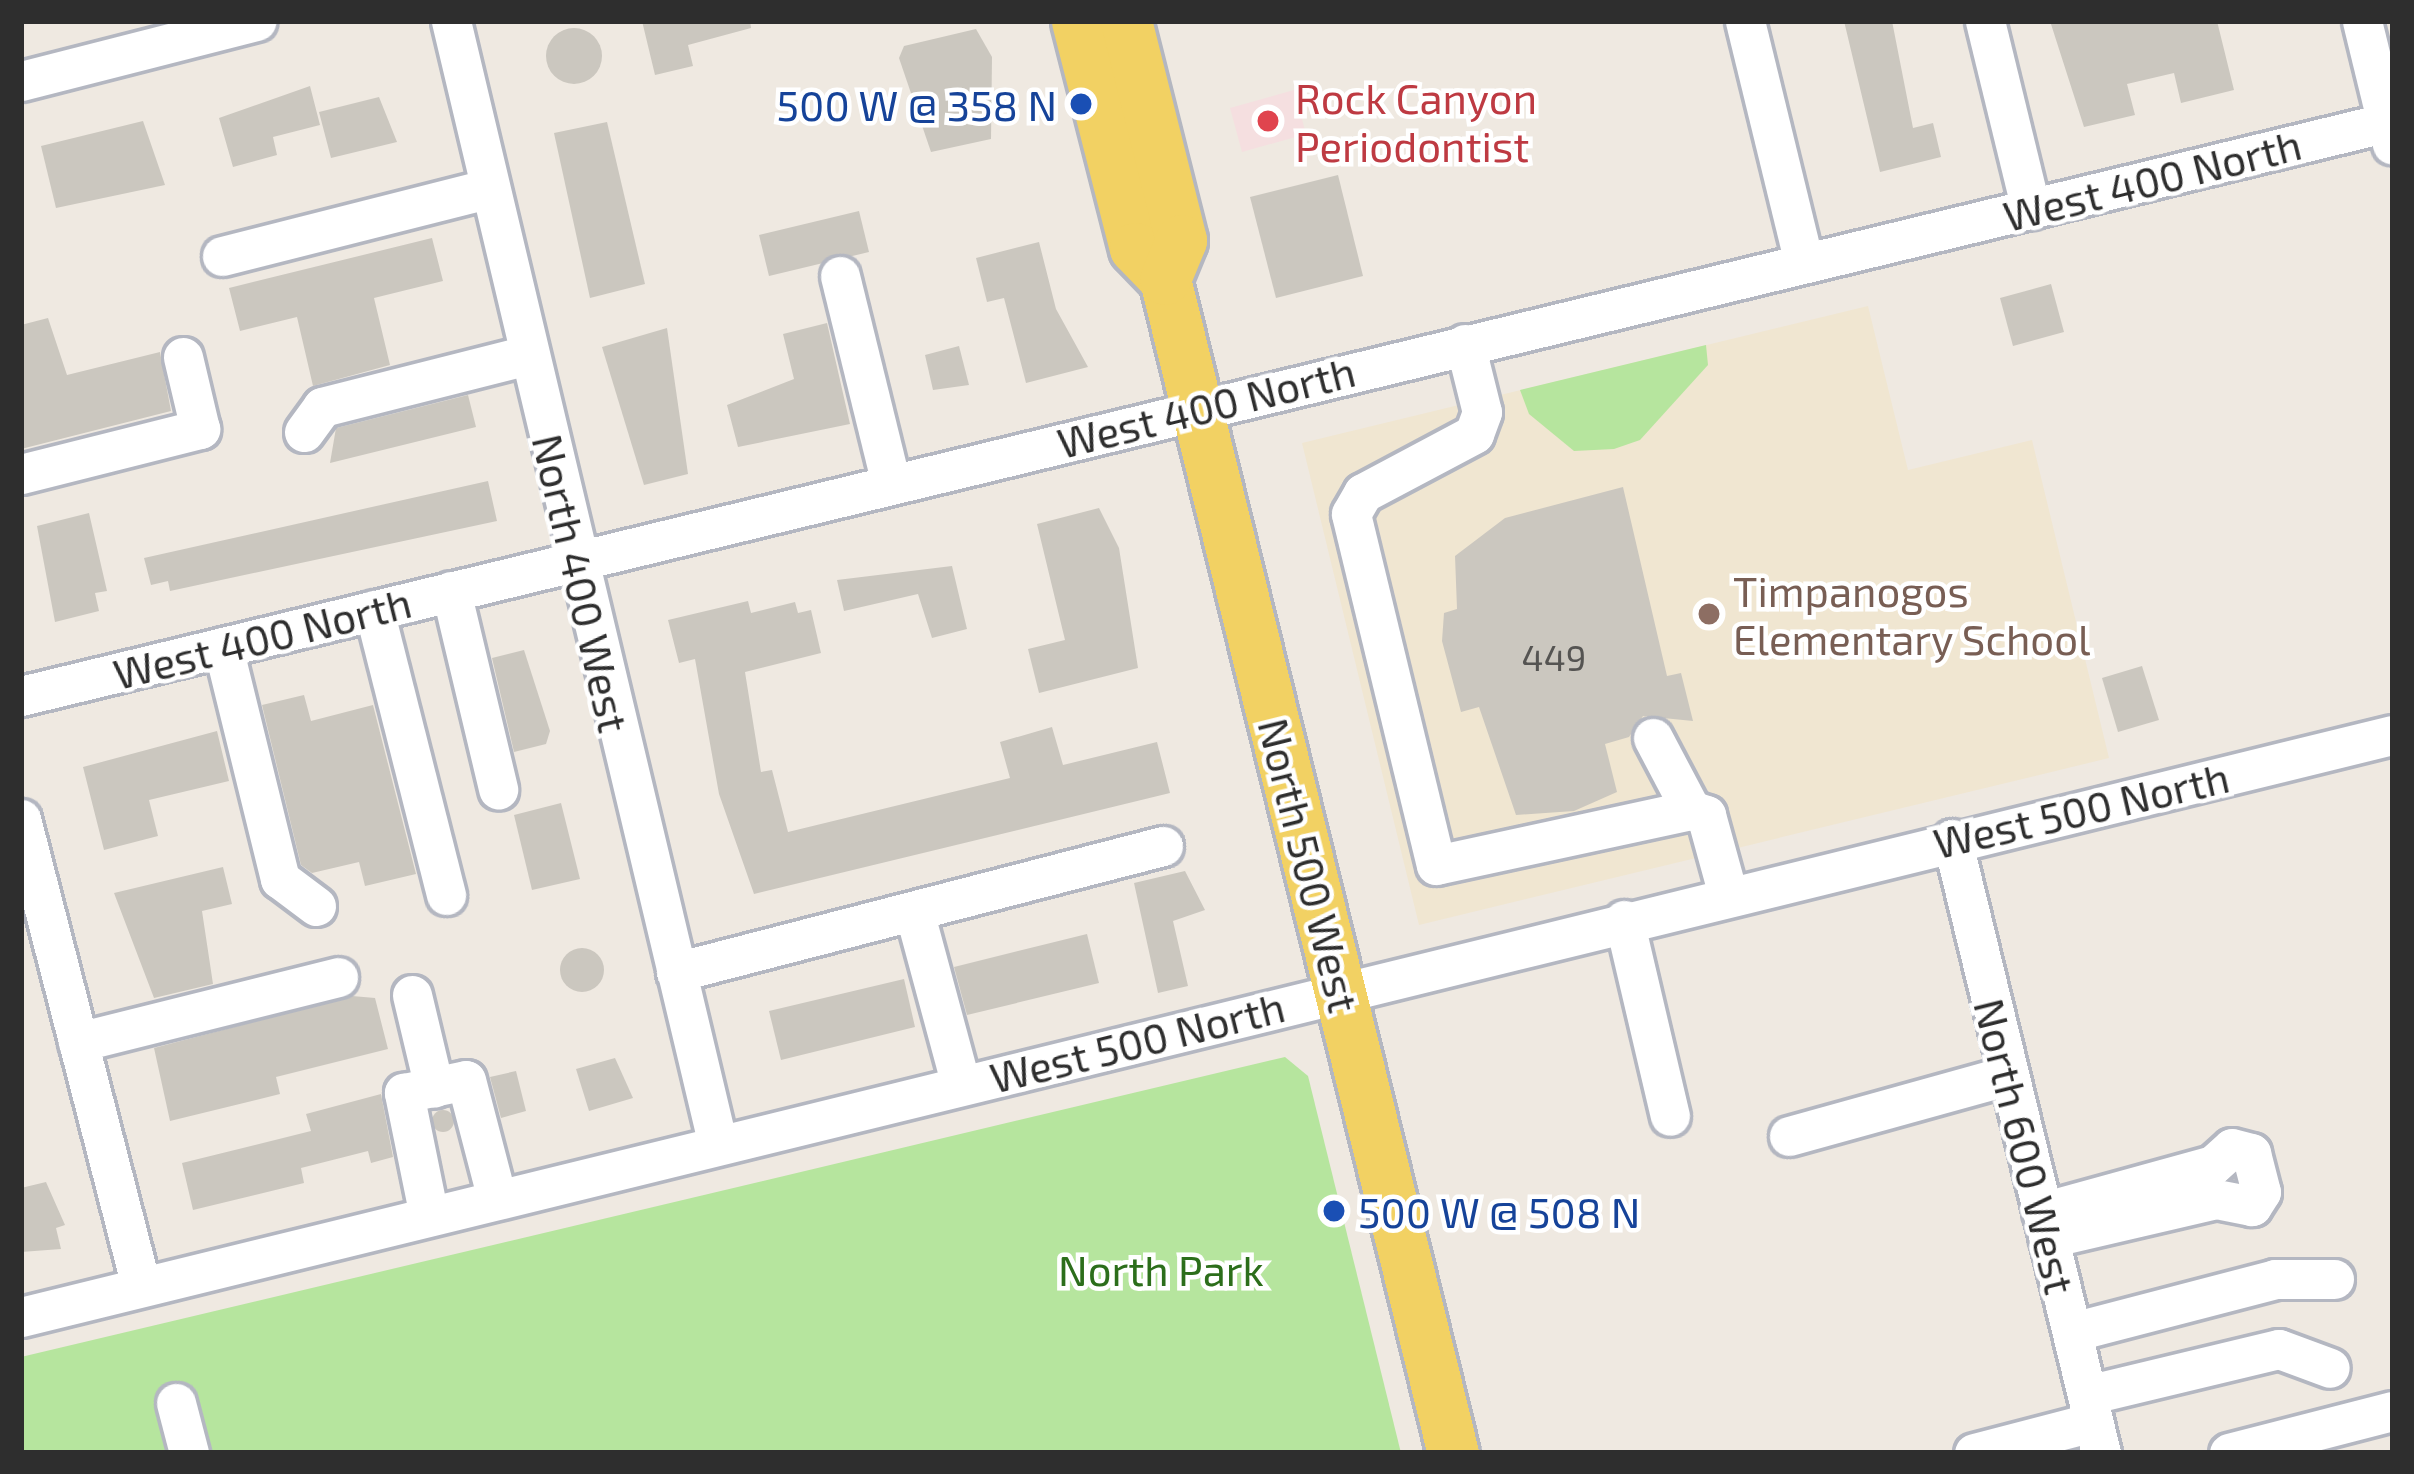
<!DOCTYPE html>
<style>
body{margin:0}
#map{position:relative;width:2414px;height:1474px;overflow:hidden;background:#efe9e1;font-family:"Exo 2",sans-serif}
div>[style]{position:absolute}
.education>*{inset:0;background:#f0e6d1}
.medical>*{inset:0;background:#f5dfe0}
.green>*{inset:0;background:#b6e59e}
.building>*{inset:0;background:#cbc7bf}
.round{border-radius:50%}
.roads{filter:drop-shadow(3px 0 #b4b7c1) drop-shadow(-3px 0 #b4b7c1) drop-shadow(0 3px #b4b7c1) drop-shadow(0 -3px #b4b7c1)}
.minor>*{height:39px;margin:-19.5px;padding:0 19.5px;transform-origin:19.5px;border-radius:19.5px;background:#fff}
.major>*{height:51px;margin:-25.5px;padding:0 25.5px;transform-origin:25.5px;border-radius:25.5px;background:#f2d163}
.dots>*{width:33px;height:33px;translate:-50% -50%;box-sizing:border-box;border:6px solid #fff;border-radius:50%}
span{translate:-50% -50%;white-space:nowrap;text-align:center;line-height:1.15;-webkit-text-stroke:9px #fff;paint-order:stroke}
.number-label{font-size:36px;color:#555452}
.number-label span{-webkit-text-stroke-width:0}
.health-label{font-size:42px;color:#be3a42}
.left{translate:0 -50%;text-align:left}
.transit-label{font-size:42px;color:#164399}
.right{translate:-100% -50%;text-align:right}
.street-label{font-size:42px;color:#2e2e2e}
.education-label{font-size:42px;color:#785e54}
.park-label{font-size:42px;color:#2c6e1b}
.frame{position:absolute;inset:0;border:24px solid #2e2e2e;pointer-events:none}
</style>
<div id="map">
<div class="education">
<i style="clip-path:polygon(1868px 306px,1908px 470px,2032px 440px,2109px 758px,1419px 925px,1302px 443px)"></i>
</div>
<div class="medical">
<i style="clip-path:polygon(1294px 90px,1306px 134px,1242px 152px,1230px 108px)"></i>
</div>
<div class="green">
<i style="clip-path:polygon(1706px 345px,1708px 365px,1640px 440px,1614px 449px,1574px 451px,1529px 414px,1520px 390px)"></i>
<i style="clip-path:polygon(1285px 1057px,1308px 1076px,1401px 1453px,21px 1453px,21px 1357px)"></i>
</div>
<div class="building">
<i style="clip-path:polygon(642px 21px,750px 21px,751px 28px,688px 45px,693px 66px,655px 75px)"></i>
<i style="clip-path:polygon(1844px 21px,1892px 21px,1913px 128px,1933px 123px,1941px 157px,1880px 172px)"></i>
<i style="clip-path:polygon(2050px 21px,2217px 21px,2234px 90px,2181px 103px,2174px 73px,2127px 84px,2135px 115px,2084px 127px)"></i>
<i class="round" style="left:546px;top:28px;width:56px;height:56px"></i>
<i style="clip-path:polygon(976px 29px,992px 57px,991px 139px,931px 152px,899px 58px,904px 46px)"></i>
<i style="clip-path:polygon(310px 86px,320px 125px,273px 137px,277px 155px,233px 167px,219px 118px)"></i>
<i style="clip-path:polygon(379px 97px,397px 142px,331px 158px,319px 112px)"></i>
<i style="clip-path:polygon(143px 121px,165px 185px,56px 208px,41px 146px)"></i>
<i style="clip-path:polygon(607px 122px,645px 284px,590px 298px,554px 133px)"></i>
<i style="clip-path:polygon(1338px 175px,1363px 276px,1276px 298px,1250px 197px)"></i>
<i style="clip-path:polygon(859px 211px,869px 252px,769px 276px,759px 235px)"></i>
<i style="clip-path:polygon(432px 238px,443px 281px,374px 298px,390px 365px,313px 386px,297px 317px,240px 331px,229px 288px)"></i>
<i style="clip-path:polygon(1039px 242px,1056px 309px,1088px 367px,1026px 383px,1004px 298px,987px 302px,976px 258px)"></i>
<i style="clip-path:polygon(2051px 284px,2064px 332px,2013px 346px,2000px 298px)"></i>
<i style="clip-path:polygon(48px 318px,67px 375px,160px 352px,171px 411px,21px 449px,21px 325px)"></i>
<i style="clip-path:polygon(827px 323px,850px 424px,738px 447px,727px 405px,794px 379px,783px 334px)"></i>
<i style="clip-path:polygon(667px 328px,688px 474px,644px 485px,602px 347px)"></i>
<i style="clip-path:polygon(959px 346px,969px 385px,933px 390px,925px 355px)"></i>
<i style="clip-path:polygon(468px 395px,476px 427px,330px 463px,336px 428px)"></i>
<i style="clip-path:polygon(488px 481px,497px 521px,170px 591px,168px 581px,151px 585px,144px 558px)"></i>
<i style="clip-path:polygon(1623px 487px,1667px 676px,1681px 673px,1693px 721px,1643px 716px,1629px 737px,1605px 744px,1617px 792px,1574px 811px,1516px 815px,1479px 707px,1461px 712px,1442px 641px,1444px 613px,1457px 609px,1455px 556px,1505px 518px)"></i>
<i style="clip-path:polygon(1099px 508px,1119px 548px,1138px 668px,1039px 693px,1028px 649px,1065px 640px,1037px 524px)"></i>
<i style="clip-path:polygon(89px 513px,107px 591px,95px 593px,99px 611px,55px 622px,37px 526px)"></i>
<i style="clip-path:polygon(952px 566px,967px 629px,932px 638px,918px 594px,844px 611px,837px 580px)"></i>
<i style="clip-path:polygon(748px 601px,751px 613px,795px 602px,798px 613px,811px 610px,821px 653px,745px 672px,761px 772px,772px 770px,788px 832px,1010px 778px,1000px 742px,1052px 727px,1063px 765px,1157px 742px,1170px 793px,754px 894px,719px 794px,695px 659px,679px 663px,668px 620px)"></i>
<i style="clip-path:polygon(524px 650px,550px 731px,546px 744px,514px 752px,492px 658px)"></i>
<i style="clip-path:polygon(2142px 666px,2159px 720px,2118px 732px,2102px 678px)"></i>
<i style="clip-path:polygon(304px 695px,311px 721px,373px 705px,416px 874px,365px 886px,359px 862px,312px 873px,301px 865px,262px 705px)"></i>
<i style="clip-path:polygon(217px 731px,229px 781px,149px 800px,158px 836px,104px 850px,83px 767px)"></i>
<i style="clip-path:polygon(561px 803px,580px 879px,532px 890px,514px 815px)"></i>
<i style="clip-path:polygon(223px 867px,232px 904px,202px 911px,213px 984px,154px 998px,114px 893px)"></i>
<i style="clip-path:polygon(1185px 871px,1205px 910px,1173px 921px,1188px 986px,1158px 993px,1134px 883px)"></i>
<i style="clip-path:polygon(1087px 934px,1099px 983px,967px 1015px,954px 967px)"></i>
<i class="round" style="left:560px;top:948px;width:44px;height:44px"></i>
<i style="clip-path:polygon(904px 979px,915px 1027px,781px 1060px,769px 1011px)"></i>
<i style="clip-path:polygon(352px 996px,375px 998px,388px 1049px,276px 1077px,280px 1094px,170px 1121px,154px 1048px)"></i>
<i style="clip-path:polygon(615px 1058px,633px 1098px,589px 1111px,576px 1069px)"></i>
<i style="clip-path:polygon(516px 1071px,526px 1111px,501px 1118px,490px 1077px)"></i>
<i style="clip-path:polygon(381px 1094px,393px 1157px,371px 1163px,368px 1151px,301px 1168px,304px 1183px,193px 1210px,182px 1163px,311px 1131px,306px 1114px)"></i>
<i class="round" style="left:432px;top:1110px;width:22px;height:22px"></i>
<i style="clip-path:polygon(46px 1182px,65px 1225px,56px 1228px,61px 1249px,21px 1252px,21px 1188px)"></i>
</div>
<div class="roads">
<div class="minor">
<i style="left:451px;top:21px;width:1155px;rotate:76.64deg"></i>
<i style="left:1745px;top:21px;width:249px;rotate:76.3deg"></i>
<i style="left:1985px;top:21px;width:194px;rotate:76.3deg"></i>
<i style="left:2362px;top:21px;width:127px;rotate:76.3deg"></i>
<i style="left:21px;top:81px;width:243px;rotate:-14.3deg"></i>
<i style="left:222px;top:256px;width:276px;rotate:-14.2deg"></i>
<i style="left:840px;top:276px;width:213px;rotate:76.2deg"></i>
<i style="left:1465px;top:344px;width:70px;rotate:76deg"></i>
<i style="left:1482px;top:412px;width:23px;rotate:110deg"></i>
<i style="left:1474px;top:434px;width:126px;rotate:152deg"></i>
<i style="left:1363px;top:493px;width:24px;rotate:120deg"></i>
<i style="left:1351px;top:514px;width:361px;rotate:76.4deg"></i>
<i style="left:1436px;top:865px;width:261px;rotate:-12.2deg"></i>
<i style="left:1691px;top:810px;width:16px;rotate:18deg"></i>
<i style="left:1706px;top:815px;width:83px;rotate:74.6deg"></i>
<i style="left:304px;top:432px;width:31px;rotate:-54deg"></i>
<i style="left:322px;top:407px;width:212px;rotate:-14.2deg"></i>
<i style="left:21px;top:474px;width:185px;rotate:-14.1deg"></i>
<i style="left:200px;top:429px;width:74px;rotate:-103.3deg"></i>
<i style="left:451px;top:591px;width:204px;rotate:76.6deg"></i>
<i style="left:374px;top:610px;width:294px;rotate:75.8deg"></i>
<i style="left:223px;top:647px;width:239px;rotate:76.2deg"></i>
<i style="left:280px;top:879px;width:45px;rotate:36.9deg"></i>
<i style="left:21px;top:696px;width:2441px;rotate:-13.63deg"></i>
<i style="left:1653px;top:738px;width:81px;rotate:62.2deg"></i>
<i style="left:21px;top:819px;width:483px;rotate:75.6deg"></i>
<i style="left:1952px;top:839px;width:632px;rotate:76.36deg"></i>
<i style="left:914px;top:911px;width:180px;rotate:74.9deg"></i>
<i style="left:1624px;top:920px;width:201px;rotate:76.8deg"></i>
<i style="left:676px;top:972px;width:503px;rotate:-14.51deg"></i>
<i style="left:412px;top:995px;width:95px;rotate:76.6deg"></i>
<i style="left:78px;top:1042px;width:268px;rotate:-14deg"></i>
<i style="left:1789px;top:1136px;width:228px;rotate:-15.5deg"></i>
<i style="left:2042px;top:1212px;width:177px;rotate:-15.4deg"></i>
<i style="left:2213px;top:1165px;width:25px;rotate:-42deg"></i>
<i style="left:2232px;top:1148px;width:20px;rotate:15deg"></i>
<i style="left:2251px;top:1153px;width:40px;rotate:75.6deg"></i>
<i style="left:2261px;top:1192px;width:17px;rotate:123deg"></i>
<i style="left:2252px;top:1206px;width:37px;rotate:-169deg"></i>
<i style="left:2216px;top:1199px;width:172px;rotate:166.9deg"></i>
<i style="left:429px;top:1216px;width:126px;rotate:-101.5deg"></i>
<i style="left:404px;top:1093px;width:63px;rotate:-11.8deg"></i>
<i style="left:466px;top:1080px;width:123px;rotate:75.4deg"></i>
<i style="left:21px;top:1317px;width:2442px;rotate:-13.79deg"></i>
<i style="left:2072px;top:1332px;width:210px;rotate:-14.6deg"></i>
<i style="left:2275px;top:1279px;width:59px"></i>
<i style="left:2087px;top:1395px;width:197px;rotate:-13.5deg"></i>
<i style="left:2279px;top:1349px;width:54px;rotate:20.4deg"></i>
<i style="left:176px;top:1403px;width:52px;rotate:75.4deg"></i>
<i style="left:1974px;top:1453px;width:123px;rotate:-14.6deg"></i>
<i style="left:2229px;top:1453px;width:169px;rotate:-14.4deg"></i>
</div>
<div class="major">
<i style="left:1077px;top:21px;width:234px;rotate:75.7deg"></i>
<i style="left:1135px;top:248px;width:43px;rotate:45.9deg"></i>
<i style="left:1165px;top:279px;width:1209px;rotate:76.22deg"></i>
<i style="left:1126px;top:21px;width:226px;rotate:75.9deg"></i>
<i style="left:1181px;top:240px;width:42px;rotate:112.3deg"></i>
</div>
</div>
<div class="dots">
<i style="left:1081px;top:104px;background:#1a4fb4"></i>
<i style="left:1268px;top:121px;background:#e0444e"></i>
<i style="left:1709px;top:614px;background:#8d6e63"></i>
<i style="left:1334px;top:1211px;background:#1a4fb4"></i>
</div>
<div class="number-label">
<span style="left:1554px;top:657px">449</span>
</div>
<div class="health-label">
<span class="left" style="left:1295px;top:121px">Rock Canyon<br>Periodontist</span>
</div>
<div class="transit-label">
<span class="right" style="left:1057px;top:104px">500 W @ 358 N</span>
<span class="left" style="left:1358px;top:1211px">500 W @ 508 N</span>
</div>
<div class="street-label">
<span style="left:2152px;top:179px;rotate:-14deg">West 400 North</span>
<span style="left:1206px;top:406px;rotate:-14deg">West 400 North</span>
<span style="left:582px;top:583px;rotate:77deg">North 400 West</span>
<span style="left:262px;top:637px;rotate:-14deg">West 400 North</span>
<span style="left:2081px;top:809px;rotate:-13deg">West 500 North</span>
<span style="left:1310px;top:865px;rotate:76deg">North 500 West</span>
<span style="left:1137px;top:1041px;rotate:-14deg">West 500 North</span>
<span style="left:2026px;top:1146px;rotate:76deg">North 600 West</span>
</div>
<div class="education-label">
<span class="left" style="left:1733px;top:614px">Timpanogos<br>Elementary School</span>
</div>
<div class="park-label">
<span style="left:1161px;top:1269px">North Park</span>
</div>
<div class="frame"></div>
</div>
